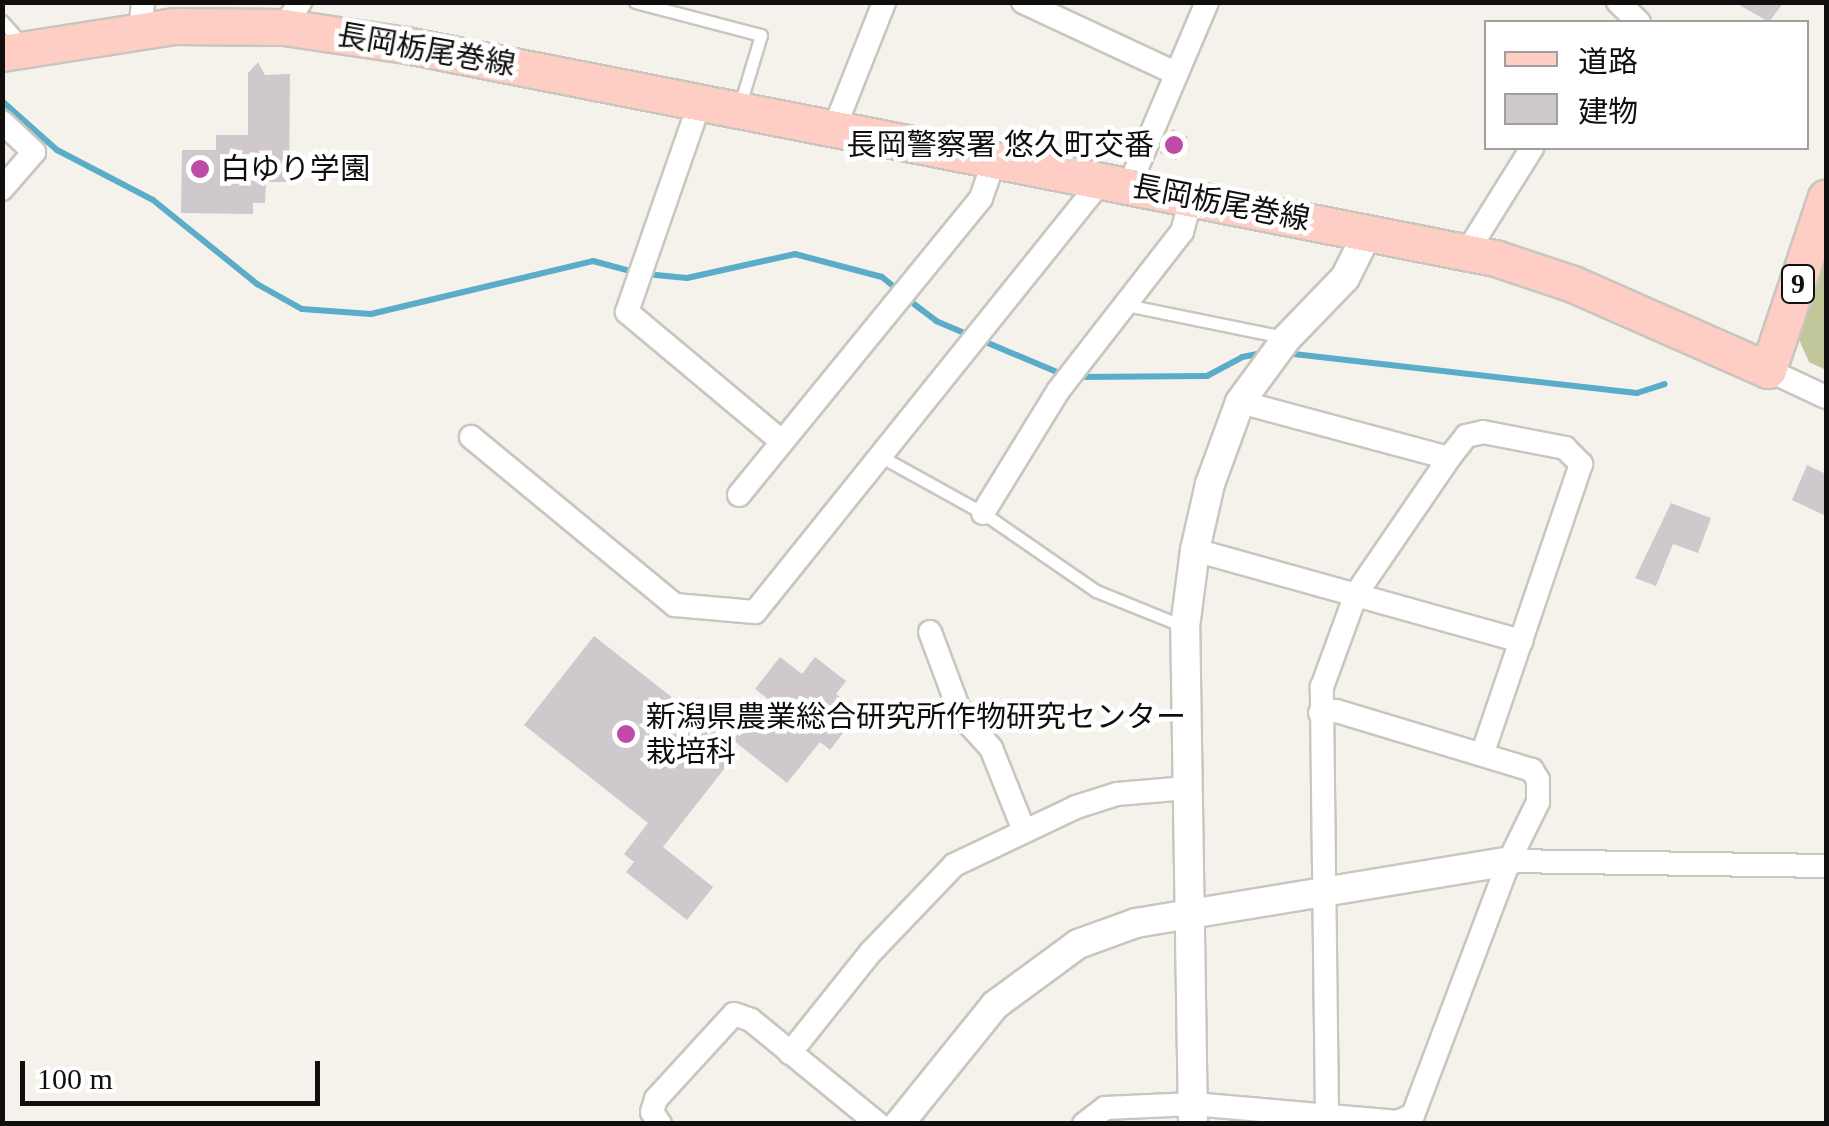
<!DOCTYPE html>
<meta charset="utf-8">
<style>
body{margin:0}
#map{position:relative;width:1829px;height:1126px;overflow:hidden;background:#f5f2ec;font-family:"Times New Roman","Noto Sans JP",serif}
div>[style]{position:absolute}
.green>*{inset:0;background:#c2c69b}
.stream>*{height:6px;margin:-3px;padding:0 3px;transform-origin:3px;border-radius:3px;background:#5bacc8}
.building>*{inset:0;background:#cfc8cc}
.roads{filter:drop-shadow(2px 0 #c9c6c0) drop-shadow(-2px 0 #c9c6c0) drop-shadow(0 2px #c9c6c0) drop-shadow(0 -2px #c9c6c0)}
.service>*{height:11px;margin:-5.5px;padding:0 5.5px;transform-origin:5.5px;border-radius:5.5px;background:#fff}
.minor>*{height:22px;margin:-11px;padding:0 11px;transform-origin:11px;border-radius:11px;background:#fff}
.tertiary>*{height:28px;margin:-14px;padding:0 14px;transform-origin:14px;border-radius:14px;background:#fff}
.primary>*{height:35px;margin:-17.5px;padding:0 17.5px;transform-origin:17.5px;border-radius:17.5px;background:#fecec4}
.dots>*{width:28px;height:28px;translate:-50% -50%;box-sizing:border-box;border:5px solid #fff;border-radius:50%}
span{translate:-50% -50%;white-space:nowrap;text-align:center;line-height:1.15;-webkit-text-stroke:9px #fff;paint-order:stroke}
.shield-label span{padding:2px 8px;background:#fff;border:2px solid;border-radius:8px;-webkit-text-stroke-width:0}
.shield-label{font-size:28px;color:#100f0d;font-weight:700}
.street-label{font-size:30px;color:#100f0d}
.poi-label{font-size:30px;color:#100f0d}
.right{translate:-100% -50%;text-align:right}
.left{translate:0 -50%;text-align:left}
.frame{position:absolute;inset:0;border:5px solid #100f0d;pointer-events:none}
.legend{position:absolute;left:1484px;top:20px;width:325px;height:130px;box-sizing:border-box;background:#fff;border:2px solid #9f9f9e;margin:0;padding:12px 18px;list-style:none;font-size:30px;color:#100f0d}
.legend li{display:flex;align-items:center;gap:20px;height:50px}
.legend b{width:50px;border:2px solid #9f9f9e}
.scale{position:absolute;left:20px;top:1061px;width:300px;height:45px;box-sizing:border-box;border:5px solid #100f0d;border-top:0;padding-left:12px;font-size:30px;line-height:35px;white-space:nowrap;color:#100f0d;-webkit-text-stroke:8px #fff;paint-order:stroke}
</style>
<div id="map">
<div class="green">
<i style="clip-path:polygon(1826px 230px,1826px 370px,1809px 362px,1792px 324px)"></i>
</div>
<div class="stream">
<i style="left:2px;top:101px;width:74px;rotate:41.7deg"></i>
<i style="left:57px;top:150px;width:108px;rotate:27.5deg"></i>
<i style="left:153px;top:200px;width:134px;rotate:38.9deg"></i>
<i style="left:257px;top:284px;width:51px;rotate:29.1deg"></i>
<i style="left:302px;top:309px;width:69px;rotate:4.1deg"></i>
<i style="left:371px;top:314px;width:228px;rotate:-13.4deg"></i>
<i style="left:593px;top:261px;width:42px;rotate:15deg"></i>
<i style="left:646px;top:274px;width:41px;rotate:5.6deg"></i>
<i style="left:687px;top:278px;width:111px;rotate:-12.5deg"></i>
<i style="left:795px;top:254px;width:90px;rotate:14.8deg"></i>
<i style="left:882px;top:277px;width:19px;rotate:39deg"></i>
<i style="left:906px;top:298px;width:38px;rotate:37deg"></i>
<i style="left:936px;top:321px;width:139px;rotate:22.9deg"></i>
<i style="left:1285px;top:353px;width:354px;rotate:6.5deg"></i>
<i style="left:1637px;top:393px;width:29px;rotate:-18deg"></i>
<i style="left:1077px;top:377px;width:130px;rotate:-0.4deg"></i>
<i style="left:1207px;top:376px;width:40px;rotate:-28deg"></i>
<i style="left:1242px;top:357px;width:26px;rotate:-11deg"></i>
</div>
<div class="building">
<i style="clip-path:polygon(1734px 2px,1784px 2px,1769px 22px)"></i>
<i style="clip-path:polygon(258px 62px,265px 75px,290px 74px,289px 182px,266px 182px,265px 203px,253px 203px,253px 214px,181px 213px,182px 150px,216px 150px,216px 135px,248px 135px,248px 73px)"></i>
<i style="clip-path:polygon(1172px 129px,1188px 137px,1176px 160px,1160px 153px)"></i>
<i style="clip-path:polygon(1807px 465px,1826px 474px,1826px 516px,1792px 500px)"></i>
<i style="clip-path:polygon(1671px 503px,1711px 518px,1698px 553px,1673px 544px,1656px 586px,1635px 578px)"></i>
<i style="clip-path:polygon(594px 636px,739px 750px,663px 847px,713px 887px,687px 920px,626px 872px,634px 862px,624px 854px,648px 823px,524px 725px)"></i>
<i style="clip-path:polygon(780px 657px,802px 674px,815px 657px,846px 681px,836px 694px,859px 712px,830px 750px,820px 742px,787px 783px,733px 740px,767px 698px,755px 689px)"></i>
</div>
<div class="roads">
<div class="service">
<i style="left:635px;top:2px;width:130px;rotate:14.7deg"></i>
<i style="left:761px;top:35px;width:76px;rotate:106.8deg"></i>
<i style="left:2px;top:21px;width:31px;rotate:48deg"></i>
<i style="left:1126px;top:305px;width:160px;rotate:11.5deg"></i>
<i style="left:880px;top:456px;width:118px;rotate:29deg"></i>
<i style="left:983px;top:513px;width:137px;rotate:34.6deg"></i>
<i style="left:1096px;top:591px;width:96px;rotate:22deg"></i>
</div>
<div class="minor">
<i style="left:1023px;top:2px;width:168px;rotate:25deg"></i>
<i style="left:1618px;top:2px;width:29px;rotate:44deg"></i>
<i style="left:284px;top:27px;width:30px;rotate:-57deg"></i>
<i style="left:140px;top:31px;width:29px;rotate:-84deg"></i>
<i style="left:700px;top:102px;width:222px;rotate:109.2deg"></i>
<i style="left:627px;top:312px;width:199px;rotate:39.9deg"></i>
<i style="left:2px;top:122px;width:44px;rotate:43.2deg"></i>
<i style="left:34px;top:152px;width:49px;rotate:130.9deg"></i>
<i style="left:834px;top:129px;width:136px;rotate:-68.4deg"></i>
<i style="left:1129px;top:186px;width:200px;rotate:-67deg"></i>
<i style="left:1467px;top:252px;width:123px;rotate:-58deg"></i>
<i style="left:1768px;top:370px;width:64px;rotate:25deg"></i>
<i style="left:1240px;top:402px;width:216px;rotate:15deg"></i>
<i style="left:471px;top:437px;width:264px;rotate:39.5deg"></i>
<i style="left:675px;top:605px;width:80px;rotate:5deg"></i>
<i style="left:755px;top:612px;width:554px;rotate:-51.23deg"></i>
<i style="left:739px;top:495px;width:383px;rotate:-50.8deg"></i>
<i style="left:981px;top:198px;width:42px;rotate:-70.7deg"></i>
<i style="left:983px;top:513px;width:143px;rotate:-58.4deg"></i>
<i style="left:1058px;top:391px;width:202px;rotate:-52.1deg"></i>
<i style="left:1182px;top:232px;width:35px;rotate:-75deg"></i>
<i style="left:1195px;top:550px;width:339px;rotate:15.6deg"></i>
<i style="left:930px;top:632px;width:89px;rotate:69.5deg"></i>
<i style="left:961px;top:715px;width:45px;rotate:47.7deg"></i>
<i style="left:991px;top:748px;width:86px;rotate:68.2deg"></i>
<i style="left:1509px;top:861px;width:317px;rotate:0.9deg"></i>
<i style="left:790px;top:1053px;width:129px;rotate:-51.3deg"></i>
<i style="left:871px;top:952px;width:120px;rotate:-46.3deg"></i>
<i style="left:954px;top:865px;width:135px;rotate:-25.4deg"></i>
<i style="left:1076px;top:807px;width:43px;rotate:-17.6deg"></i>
<i style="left:1117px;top:794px;width:70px;rotate:-4.9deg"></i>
<i style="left:1327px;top:1113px;width:426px;rotate:-90.7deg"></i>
<i style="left:1322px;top:687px;width:99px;rotate:-69.9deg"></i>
<i style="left:1356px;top:594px;width:165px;rotate:-55.6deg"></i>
<i style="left:1449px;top:458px;width:28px;rotate:-52deg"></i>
<i style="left:1466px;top:436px;width:17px;rotate:-13deg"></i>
<i style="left:1483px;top:432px;width:84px;rotate:11deg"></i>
<i style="left:1565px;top:448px;width:23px;rotate:45deg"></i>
<i style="left:1581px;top:464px;width:307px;rotate:108.8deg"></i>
<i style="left:660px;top:1124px;width:14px;rotate:-124deg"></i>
<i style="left:652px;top:1112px;width:14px;rotate:-73deg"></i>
<i style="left:656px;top:1099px;width:115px;rotate:-47.5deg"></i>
<i style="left:734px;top:1014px;width:18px;rotate:19deg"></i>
<i style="left:751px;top:1020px;width:164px;rotate:39.3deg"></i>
<i style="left:1084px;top:1124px;width:26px;rotate:-37deg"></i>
<i style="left:1105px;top:1108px;width:88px;rotate:-2.6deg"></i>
<i style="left:1193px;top:1104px;width:206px;rotate:5deg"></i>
<i style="left:1398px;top:1122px;width:17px;rotate:-25deg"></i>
<i style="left:1413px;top:1115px;width:272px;rotate:-69.3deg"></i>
<i style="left:1509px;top:861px;width:66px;rotate:-63.8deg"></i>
<i style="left:1538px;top:802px;width:22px;rotate:-90deg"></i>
<i style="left:1538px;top:780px;width:12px;rotate:-121deg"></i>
<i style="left:1532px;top:770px;width:205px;rotate:-163.2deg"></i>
<i style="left:1336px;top:711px;width:16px;rotate:173deg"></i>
</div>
<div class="tertiary">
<i style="left:899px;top:1124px;width:153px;rotate:-51.1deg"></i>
<i style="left:995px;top:1005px;width:103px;rotate:-36.3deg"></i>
<i style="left:1078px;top:944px;width:62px;rotate:-19.9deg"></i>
<i style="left:1136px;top:923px;width:378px;rotate:-9.4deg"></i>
<i style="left:1193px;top:1124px;width:497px;rotate:-90.9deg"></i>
<i style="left:1185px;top:627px;width:78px;rotate:-82.6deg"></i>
<i style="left:1195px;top:550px;width:68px;rotate:-77.2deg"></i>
<i style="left:1210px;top:484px;width:87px;rotate:-69.9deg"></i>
<i style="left:1240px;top:402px;width:79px;rotate:-53.7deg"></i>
<i style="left:1287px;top:338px;width:83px;rotate:-46deg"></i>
<i style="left:1345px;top:278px;width:51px;rotate:-63.4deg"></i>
</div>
<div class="primary">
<i style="left:2px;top:53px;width:174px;rotate:-8.9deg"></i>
<i style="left:174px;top:26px;width:110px;rotate:0.5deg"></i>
<i style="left:284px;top:27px;width:123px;rotate:8.4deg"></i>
<i style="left:406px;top:45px;width:1110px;rotate:11.07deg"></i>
<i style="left:1495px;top:258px;width:82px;rotate:18.4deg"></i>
<i style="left:1573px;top:284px;width:213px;rotate:23.8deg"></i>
<i style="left:1768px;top:370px;width:182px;rotate:-71.5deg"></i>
</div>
</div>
<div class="dots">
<i style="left:1174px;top:145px;background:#be4ba5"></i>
<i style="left:200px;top:169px;background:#be4ba5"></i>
<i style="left:626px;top:734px;background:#be4ba5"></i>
</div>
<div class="shield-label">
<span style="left:1798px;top:284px">9</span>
</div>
<div class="street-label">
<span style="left:426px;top:50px;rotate:10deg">長岡栃尾巻線</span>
<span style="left:1221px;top:203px;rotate:11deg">長岡栃尾巻線</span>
</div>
<div class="poi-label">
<span class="right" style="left:1154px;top:145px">長岡警察署 悠久町交番</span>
<span class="left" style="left:220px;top:169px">白ゆり学園</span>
<span class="left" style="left:646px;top:734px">新潟県農業総合研究所作物研究センター<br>栽培科</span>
</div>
<div class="frame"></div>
<ul class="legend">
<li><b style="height:12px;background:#fecec4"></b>道路</li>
<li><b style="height:28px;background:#cfc8cc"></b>建物</li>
</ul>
<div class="scale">100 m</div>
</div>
